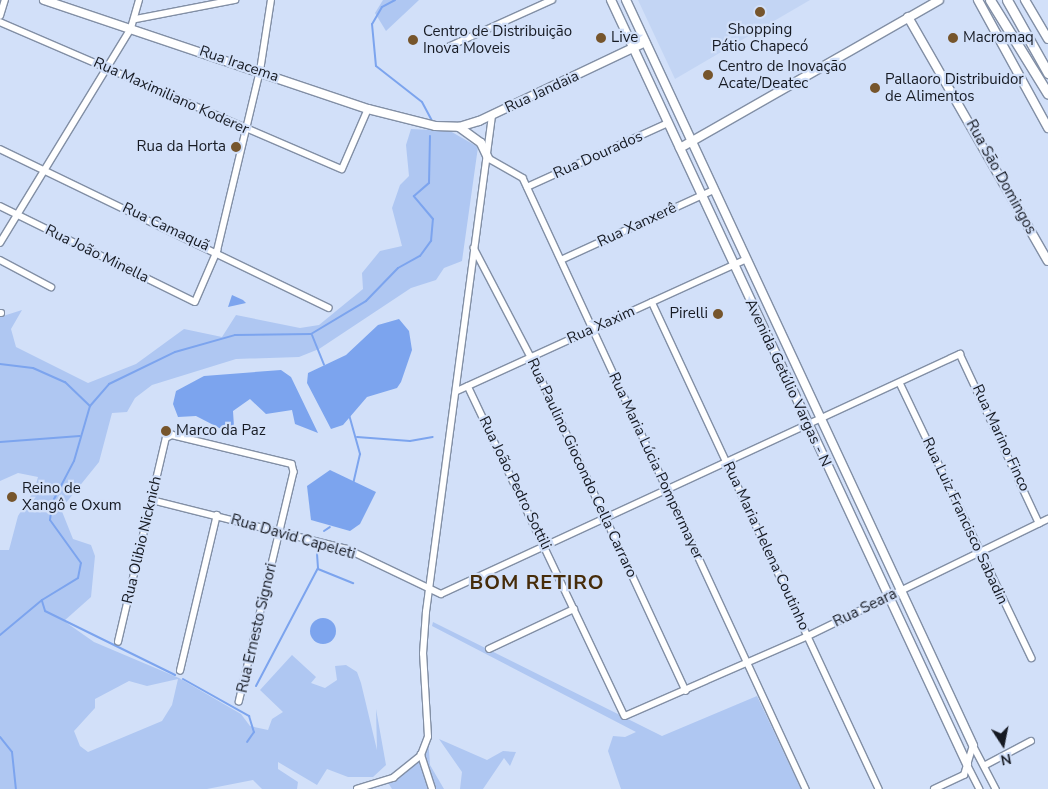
<!DOCTYPE html>
<meta charset="utf-8">
<style>
body{margin:0}
#map{position:relative;width:1048px;height:789px;overflow:hidden;background:#d2e0f9;font-family:"Nunito Sans",sans-serif}
div>[style]{position:absolute}
.built>*{inset:0;background:#c3d5f4}
.green>*{inset:0;background:#afc7f2}
.water>*{inset:0;background:#7ca4ee}
.round{border-radius:50%}
.stream>*{height:2px;margin:-1px;padding:0 1px;transform-origin:1px;border-radius:1px;background:#7ca4ee}
.roads{filter:drop-shadow(1px 0 #828fa5) drop-shadow(-1px 0 #828fa5) drop-shadow(0 1px #828fa5) drop-shadow(0 -1px #828fa5)}
.street>*{height:5.5px;margin:-2.75px;padding:0 2.75px;transform-origin:2.75px;border-radius:2.75px;background:#fff}
.secondary>*{height:8px;margin:-4px;padding:0 4px;transform-origin:4px;border-radius:4px;background:#fff}
.primary>*{height:9px;margin:-4.5px;padding:0 4.5px;transform-origin:4.5px;border-radius:4.5px;background:#fff}
.dots>*{width:14px;height:14px;translate:-50% -50%;box-sizing:border-box;border:2px solid #d2e0f9;border-radius:50%}
span{translate:-50% -50%;white-space:nowrap;text-align:center;line-height:1.15;-webkit-text-stroke:4.5px #d2e0f9;paint-order:stroke}
.poi-label{font-size:15px;color:#161a23}
.left{translate:0 -50%;text-align:left}
.right{translate:-100% -50%;text-align:right}
.street-label{font-size:15px;color:#161a23}
.district-label{font-size:20px;color:#462c0a;font-weight:700;letter-spacing:1px}
.north{position:absolute;left:978px;top:719px;width:50px;height:50px;-webkit-text-stroke:4px #d2e0f9;paint-order:stroke;rotate:169deg;font-size:14px;font-weight:700;line-height:20px;text-align:center;color:#161a23}
.north::after{content:'';display:block;margin:auto;width:18px;height:22px;background:#161a23;clip-path:polygon(50% 0,100% 100%,50% 72%,0 100%)}
</style>
<div id="map">
<div class="built">
<i style="clip-path:polygon(638px 0,810px 0,675px 79px)"></i>
</div>
<div class="green">
<i style="clip-path:polygon(383px 0,419px 0,386px 31px,375px 13px)"></i>
<i style="clip-path:polygon(evenodd,411px 129px,450px 131px,478px 147px,462px 261px,444px 268px,436px 280px,411px 288px,319px 349px,299px 357px,236px 359px,152px 385px,135px 398px,127px 412px,112px 413px,99px 462px,61px 509px,73px 539px,91px 545px,95px 556px,91px 597px,64px 621px,94px 642px,179px 678px,241px 714px,250px 726px,268px 730px,272px 719px,283px 712px,260px 690px,292px 655px,316px 677px,311px 683px,325px 688px,337px 680px,335px 666px,346px 665px,357px 672px,361px 683px,377px 750px,376px 709px,386px 765px,373px 777px,348px 777px,327px 769px,317px 785px,278px 762px,278px 769px,298px 782px,297px 789px,262px 789px,253px 780px,207px 789px,0 789px,0 550px,9px 550px,18px 516px,34px 491px,38px 477px,18px 473px,0 481px,0 317px,22px 310px,11px 329px,16px 347px,88px 383px,136px 364px,184px 329px,222px 337px,236px 315px,300px 328px,319px 325px,363px 289px,362px 273px,380px 251px,402px 246px,392px 208px,400px 185px,409px 176px,406px 145px,411px 129px,178px 679px,172px 705px,162px 721px,88px 752px,80px 746px,74px 731px,95px 708px,95px 699px,129px 681px,147px 686px,178px 679px)"></i>
<i style="clip-path:polygon(433px 622px,662px 736px,757px 696px,801px 789px,621px 789px,608px 751px,613px 736px,625px 737px,636px 732px,432px 626px)"></i>
<i style="clip-path:polygon(428px 737px,430px 765px,444px 789px,392px 789px,387px 781px,415px 759px)"></i>
<i style="clip-path:polygon(439px 739px,487px 760px,503px 751px,516px 752px,510px 766px,504px 758px,483px 789px,460px 789px,462px 772px)"></i>
</div>
<div class="water">
<i style="clip-path:polygon(232px 295px,243px 300px,246px 303px,228px 307px)"></i>
<i style="clip-path:polygon(399px 319px,409px 331px,412px 350px,401px 382px,397px 388px,367px 397px,343px 425px,331px 429px,307px 383px,308px 373px,346px 355px,378px 325px)"></i>
<i style="clip-path:polygon(281px 370px,291px 377px,318px 433px,295px 424px,292px 410px,266px 414px,250px 399px,233px 411px,234px 427px,229px 433px,196px 416px,178px 417px,173px 404px,176px 391px,204px 376px)"></i>
<i style="clip-path:polygon(330px 470px,376px 492px,360px 524px,350px 531px,311px 520px,307px 486px)"></i>
<i class="round" style="left:310px;top:618px;width:26px;height:26px"></i>
</div>
<div class="stream">
<i style="left:395px;top:0;width:15px;rotate:152deg"></i>
<i style="left:382px;top:7px;width:20px;rotate:120deg"></i>
<i style="left:372px;top:24px;width:42px;rotate:84.6deg"></i>
<i style="left:376px;top:66px;width:58px;rotate:38deg"></i>
<i style="left:422px;top:102px;width:21px;rotate:62deg"></i>
<i style="left:312px;top:335px;width:32px;rotate:68deg"></i>
<i style="left:0;top:364px;width:33px;rotate:7deg"></i>
<i style="left:33px;top:368px;width:35px;rotate:24deg"></i>
<i style="left:65px;top:382px;width:35px;rotate:44deg"></i>
<i style="left:348px;top:411px;width:45px;rotate:74.4deg"></i>
<i style="left:360px;top:454px;width:28px;rotate:103deg"></i>
<i style="left:357px;top:437px;width:53px;rotate:4.3deg"></i>
<i style="left:410px;top:441px;width:23px;rotate:-10deg"></i>
<i style="left:0;top:442px;width:80px;rotate:-4.3deg"></i>
<i style="left:324px;top:531px;width:7px;rotate:-34deg"></i>
<i style="left:318px;top:569px;width:38px;rotate:22deg"></i>
<i style="left:42px;top:601px;width:10px;rotate:73deg"></i>
<i style="left:45px;top:611px;width:145px;rotate:26.2deg"></i>
<i style="left:0;top:635px;width:55px;rotate:-39.8deg"></i>
<i style="left:42px;top:600px;width:42px;rotate:-31.4deg"></i>
<i style="left:78px;top:578px;width:15px;rotate:-79deg"></i>
<i style="left:81px;top:563px;width:53px;rotate:-125.8deg"></i>
<i style="left:50px;top:520px;width:17px;rotate:-83deg"></i>
<i style="left:52px;top:503px;width:47px;rotate:-62.4deg"></i>
<i style="left:74px;top:461px;width:57px;rotate:-73.8deg"></i>
<i style="left:90px;top:406px;width:29px;rotate:-49deg"></i>
<i style="left:109px;top:384px;width:73px;rotate:-25.9deg"></i>
<i style="left:175px;top:352px;width:62px;rotate:-15.8deg"></i>
<i style="left:235px;top:335px;width:76px;rotate:-0.8deg"></i>
<i style="left:311px;top:334px;width:64px;rotate:-31deg"></i>
<i style="left:366px;top:301px;width:46px;rotate:-45.9deg"></i>
<i style="left:398px;top:268px;width:25px;rotate:-29deg"></i>
<i style="left:420px;top:256px;width:19px;rotate:-54deg"></i>
<i style="left:431px;top:241px;width:22px;rotate:-85deg"></i>
<i style="left:433px;top:219px;width:30px;rotate:-130deg"></i>
<i style="left:414px;top:196px;width:20px;rotate:-41deg"></i>
<i style="left:429px;top:183px;width:47px;rotate:-88.8deg"></i>
<i style="left:183px;top:679px;width:76px;rotate:29.3deg"></i>
<i style="left:249px;top:716px;width:17px;rotate:73deg"></i>
<i style="left:254px;top:732px;width:12px;rotate:125deg"></i>
<i style="left:256px;top:686px;width:133px;rotate:-62.3deg"></i>
<i style="left:318px;top:568px;width:16px;rotate:-94deg"></i>
<i style="left:0;top:737px;width:19px;rotate:51deg"></i>
<i style="left:12px;top:752px;width:37px;rotate:84deg"></i>
</div>
<div class="roads">
<div class="street">
<i style="left:0;top:16px;width:17px;rotate:-73deg"></i>
<i style="left:136px;top:19px;width:101px;rotate:-10.9deg"></i>
<i style="left:0;top:22px;width:372px;rotate:23.3deg"></i>
<i style="left:342px;top:169px;width:65px;rotate:-66.6deg"></i>
<i style="left:448px;top:47px;width:114px;rotate:-24.3deg"></i>
<i style="left:0;top:149px;width:365px;rotate:25.8deg"></i>
<i style="left:488px;top:158px;width:40px;rotate:29.7deg"></i>
<i style="left:523px;top:178px;width:673px;rotate:65.15deg"></i>
<i style="left:527px;top:187px;width:155px;rotate:-24.4deg"></i>
<i style="left:0;top:206px;width:217px;rotate:26.2deg"></i>
<i style="left:195px;top:302px;width:56px;rotate:-66.7deg"></i>
<i style="left:217px;top:251px;width:185px;rotate:-76.6deg"></i>
<i style="left:260px;top:71px;width:72px;rotate:-81.2deg"></i>
<i style="left:0;top:243px;width:252px;rotate:-58.6deg"></i>
<i style="left:131px;top:28px;width:29px;rotate:-74deg"></i>
<i style="left:474px;top:248px;width:123px;rotate:62.4deg"></i>
<i style="left:531px;top:357px;width:368px;rotate:65.1deg"></i>
<i style="left:0;top:260px;width:58px;rotate:27.9deg"></i>
<i style="left:561px;top:260px;width:168px;rotate:-24.6deg"></i>
<i style="left:652px;top:302px;width:537px;rotate:65.01deg"></i>
<i style="left:0;top:313px;width:1px"></i>
<i style="left:900px;top:383px;width:305px;rotate:64.4deg"></i>
<i style="left:468px;top:386px;width:365px;rotate:64.6deg"></i>
<i style="left:625px;top:716px;width:200px;rotate:-23.6deg"></i>
<i style="left:808px;top:636px;width:267px;rotate:-26deg"></i>
<i style="left:457px;top:391px;width:318px;rotate:-24.5deg"></i>
<i style="left:152px;top:500px;width:201px;rotate:14.1deg"></i>
<i style="left:347px;top:549px;width:104px;rotate:25.6deg"></i>
<i style="left:441px;top:594px;width:572px;rotate:-24.82deg"></i>
<i style="left:960px;top:354px;width:187px;rotate:64.9deg"></i>
<i style="left:118px;top:642px;width:210px;rotate:-76.8deg"></i>
<i style="left:166px;top:438px;width:7px;rotate:-27deg"></i>
<i style="left:172px;top:435px;width:123px;rotate:13.6deg"></i>
<i style="left:292px;top:464px;width:8px;rotate:76deg"></i>
<i style="left:294px;top:472px;width:236px;rotate:103.4deg"></i>
<i style="left:489px;top:649px;width:94px;rotate:-25.2deg"></i>
<i style="left:180px;top:671px;width:160px;rotate:-76.7deg"></i>
<i style="left:973px;top:745px;width:50px;rotate:62.4deg"></i>
<i style="left:967px;top:764px;width:28px;rotate:63deg"></i>
<i style="left:984px;top:766px;width:53px;rotate:-28deg"></i>
<i style="left:357px;top:789px;width:38px;rotate:-17deg"></i>
<i style="left:393px;top:778px;width:36px;rotate:-39deg"></i>
<i style="left:432px;top:789px;width:36px;rotate:-108deg"></i>
<i style="left:421px;top:755px;width:19px;rotate:-69deg"></i>
<i style="left:428px;top:737px;width:83px;rotate:-93.4deg"></i>
<i style="left:423px;top:654px;width:42px;rotate:-85.9deg"></i>
<i style="left:426px;top:612px;width:500px;rotate:-82.42deg"></i>
<i style="left:934px;top:789px;width:33px;rotate:-25deg"></i>
<i style="left:964px;top:775px;width:31px;rotate:-73deg"></i>
</div>
<div class="secondary">
<i style="left:44px;top:0;width:342px;rotate:18.6deg"></i>
<i style="left:368px;top:109px;width:69px;rotate:14.2deg"></i>
<i style="left:435px;top:126px;width:24px;rotate:2deg"></i>
<i style="left:459px;top:127px;width:21px;rotate:-17deg"></i>
<i style="left:479px;top:121px;width:184px;rotate:-25.4deg"></i>
<i style="left:611px;top:0;width:843px;rotate:65.02deg"></i>
<i style="left:626px;top:0;width:822px;rotate:65.03deg"></i>
<i style="left:978px;top:0;width:146px;rotate:61.3deg"></i>
<i style="left:1025px;top:0;width:45px;rotate:59.5deg"></i>
<i style="left:908px;top:17px;width:281px;rotate:60.2deg"></i>
<i style="left:459px;top:127px;width:27px;rotate:36deg"></i>
<i style="left:481px;top:143px;width:17px;rotate:65deg"></i>
<i style="left:680px;top:148px;width:298px;rotate:-29.7deg"></i>
</div>
<div class="primary">
<i style="left:990px;top:0;width:110px;rotate:58.3deg"></i>
<i style="left:1007px;top:0;width:84px;rotate:60.7deg"></i>
</div>
</div>
<div class="dots">
<i style="left:760px;top:12px;background:#76552c"></i>
<i style="left:601px;top:38px;background:#76552c"></i>
<i style="left:953px;top:38px;background:#76552c"></i>
<i style="left:413px;top:40px;background:#76552c"></i>
<i style="left:708px;top:75px;background:#76552c"></i>
<i style="left:875px;top:88px;background:#76552c"></i>
<i style="left:236px;top:147px;background:#76552c"></i>
<i style="left:718px;top:314px;background:#76552c"></i>
<i style="left:166px;top:431px;background:#76552c"></i>
<i style="left:12px;top:497px;background:#76552c"></i>
</div>
<div class="poi-label">
<span style="left:760px;top:38px">Shopping<br>Pátio Chapecó</span>
<span class="left" style="left:423px;top:40px">Centro de Distribuição<br>Inova Moveis</span>
<span class="left" style="left:611px;top:38px">Live</span>
<span class="left" style="left:963px;top:38px">Macromaq</span>
<span class="left" style="left:718px;top:75px">Centro de Inovação<br>Acate/Deatec</span>
<span class="left" style="left:885px;top:88px">Pallaoro Distribuidor<br>de Alimentos</span>
<span class="right" style="left:226px;top:147px">Rua da Horta</span>
<span class="right" style="left:708px;top:314px">Pirelli</span>
<span class="left" style="left:176px;top:431px">Marco da Paz</span>
<span class="left" style="left:22px;top:497px">Reino de<br>Xangô e Oxum</span>
</div>
<div class="street-label">
<span style="left:239px;top:64px;rotate:19deg">Rua Iracema</span>
<span style="left:542px;top:92px;rotate:-25deg">Rua Jandaia</span>
<span style="left:171px;top:96px;rotate:24deg">Rua Maximiliano Koderer</span>
<span style="left:598px;top:155px;rotate:-24deg">Rua Dourados</span>
<span style="left:1001px;top:177px;rotate:61deg">Rua São Domingos</span>
<span style="left:637px;top:225px;rotate:-25deg">Rua Xanxerê</span>
<span style="left:166px;top:227px;rotate:25deg">Rua Camaquã</span>
<span style="left:97px;top:254px;rotate:26deg">Rua João Minella</span>
<span style="left:601px;top:325px;rotate:-24deg">Rua Xaxim</span>
<span style="left:788px;top:383px;rotate:65deg">Avenida Getúlio Vargas - N</span>
<span style="left:1001px;top:438px;rotate:65deg">Rua Marino Finco</span>
<span style="left:656px;top:466px;rotate:65deg">Rua Maria Lúcia Pompermayer</span>
<span style="left:582px;top:468px;rotate:65deg">Rua Paulino Giocondo Cella Carraro</span>
<span style="left:515px;top:483px;rotate:64deg">Rua João Pedro Sottili</span>
<span style="left:965px;top:521px;rotate:65deg">Rua Luiz Francisco Sabadin</span>
<span style="left:293px;top:537px;rotate:16deg">Rua David Capeleti</span>
<span style="left:142px;top:540px;rotate:-77deg">Rua Olibio Nicknich</span>
<span style="left:766px;top:546px;rotate:65deg">Rua Maria Helena Coutinho</span>
<span style="left:865px;top:608px;rotate:-26deg">Rua Seara</span>
<span style="left:257px;top:628px;rotate:-77deg">Rua Ernesto Signori</span>
</div>
<div class="district-label">
<span style="left:537px;top:582px">BOM RETIRO</span>
</div>
<div class="north">N</div>
</div>
